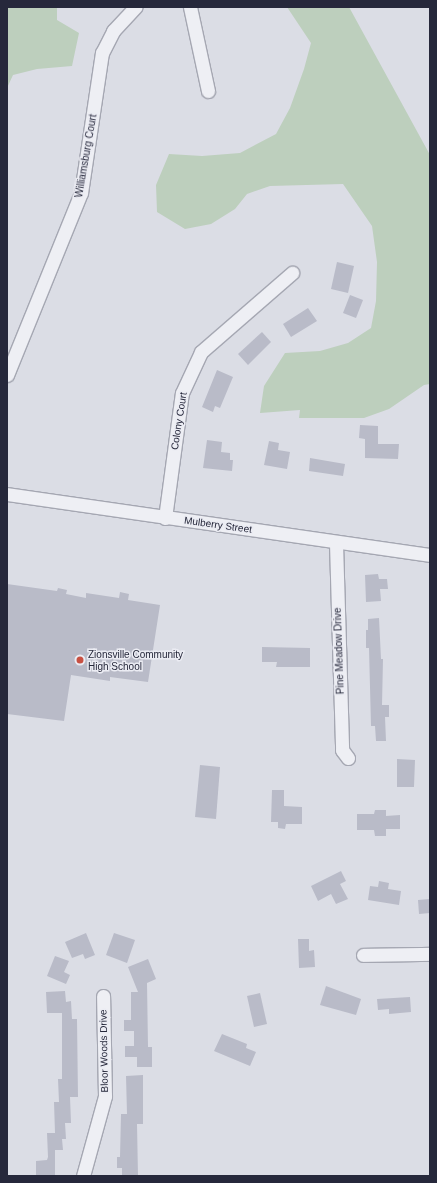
<!DOCTYPE html>
<style>
body{margin:0}
#map{position:relative;width:437px;height:1183px;overflow:hidden;background:#dbdde5;font-family:Helvetica,sans-serif}
div>[style]{position:absolute}
.green>*{inset:0;background:#bdcfbd}
.building>*{inset:0;background:#b9bbc8}
.roads{filter:drop-shadow(1px 0 #a5a7b2) drop-shadow(-1px 0 #a5a7b2) drop-shadow(0 1px #a5a7b2) drop-shadow(0 -1px #a5a7b2)}
.minor>*{height:13px;margin:-6.5px;padding:0 6.5px;transform-origin:6.5px;border-radius:6.5px;background:#eeeff4}
.dots>*{width:11px;height:11px;translate:-50% -50%;box-sizing:border-box;border:2px solid #ebecf3;border-radius:50%}
span{translate:-50% -50%;white-space:nowrap;text-align:center;line-height:1.15;-webkit-text-stroke:3px #ebecf3;paint-order:stroke}
.street-label{font-size:10px;color:#26283b}
.poi-label{font-size:10px;color:#26283b}
.left{translate:0 -50%;text-align:left}
.frame{position:absolute;inset:0;border:8px solid #26283b;pointer-events:none}
</style>
<div id="map">
<div class="green">
<i style="clip-path:polygon(7px 7px,57px 7px,57px 20px,79px 33px,72px 66px,37px 69px,13px 75px,7px 88px)"></i>
<i style="clip-path:polygon(287px 7px,349px 7px,430px 155px,430px 384px,424px 385px,389px 409px,364px 418px,299px 418px,300px 410px,260px 413px,264px 386px,285px 353px,320px 351px,348px 343px,371px 328px,376px 301px,377px 262px,372px 226px,343px 184px,270px 186px,247px 194px,235px 209px,211px 224px,185px 229px,157px 212px,156px 185px,169px 154px,202px 156px,240px 153px,276px 134px,290px 108px,304px 69px,311px 43px)"></i>
</div>
<div class="building">
<i style="clip-path:polygon(337px 262px,354px 266px,348px 293px,331px 289px)"></i>
<i style="clip-path:polygon(350px 295px,363px 300px,356px 318px,343px 313px)"></i>
<i style="clip-path:polygon(308px 308px,317px 321px,291px 337px,283px 324px)"></i>
<i style="clip-path:polygon(262px 332px,271px 342px,248px 365px,238px 354px)"></i>
<i style="clip-path:polygon(217px 370px,233px 377px,220px 408px,215px 406px,213px 412px,202px 407px)"></i>
<i style="clip-path:polygon(360px 425px,378px 426px,378px 444px,399px 444px,398px 459px,365px 458px,365px 439px,359px 438px)"></i>
<i style="clip-path:polygon(207px 440px,222px 442px,221px 452px,230px 453px,230px 460px,233px 460px,232px 471px,203px 468px)"></i>
<i style="clip-path:polygon(269px 441px,279px 443px,278px 450px,290px 452px,287px 469px,264px 465px)"></i>
<i style="clip-path:polygon(310px 458px,345px 464px,343px 476px,309px 471px)"></i>
<i style="clip-path:polygon(378px 574px,379px 579px,387px 579px,388px 589px,380px 589px,381px 601px,366px 602px,365px 575px)"></i>
<i style="clip-path:polygon(7px 584px,57px 591px,58px 588px,67px 590px,66px 594px,86px 598px,86px 593px,119px 598px,120px 592px,129px 594px,128px 600px,160px 605px,148px 682px,110px 677px,110px 681px,71px 675px,64px 721px,7px 714px)"></i>
<i style="clip-path:polygon(379px 618px,381px 659px,383px 659px,382px 705px,389px 705px,389px 717px,385px 717px,386px 741px,376px 741px,375px 726px,371px 726px,369px 648px,366px 648px,366px 630px,368px 630px,368px 619px)"></i>
<i style="clip-path:polygon(262px 647px,310px 648px,310px 667px,276px 667px,277px 662px,262px 662px)"></i>
<i style="clip-path:polygon(397px 759px,415px 760px,414px 787px,397px 787px)"></i>
<i style="clip-path:polygon(200px 765px,220px 767px,216px 819px,195px 817px)"></i>
<i style="clip-path:polygon(272px 790px,284px 790px,284px 806px,302px 807px,302px 824px,286px 824px,285px 829px,278px 828px,278px 822px,271px 822px)"></i>
<i style="clip-path:polygon(375px 810px,386px 810px,386px 816px,400px 815px,400px 829px,386px 829px,386px 836px,375px 836px,374px 830px,357px 830px,357px 814px,374px 814px)"></i>
<i style="clip-path:polygon(341px 871px,346px 881px,340px 884px,348px 899px,336px 904px,331px 894px,318px 901px,311px 886px)"></i>
<i style="clip-path:polygon(379px 881px,389px 883px,388px 889px,401px 891px,399px 905px,368px 900px,370px 886px,378px 887px)"></i>
<i style="clip-path:polygon(430px 899px,430px 913px,419px 914px,418px 900px)"></i>
<i style="clip-path:polygon(86px 933px,95px 955px,85px 959px,83px 954px,72px 958px,65px 942px)"></i>
<i style="clip-path:polygon(114px 933px,135px 940px,127px 963px,106px 955px)"></i>
<i style="clip-path:polygon(298px 939px,309px 939px,309px 951px,314px 950px,315px 967px,299px 968px)"></i>
<i style="clip-path:polygon(55px 956px,69px 961px,64px 972px,70px 975px,66px 984px,47px 976px)"></i>
<i style="clip-path:polygon(148px 959px,156px 979px,147px 983px,148px 1047px,152px 1047px,152px 1067px,137px 1067px,137px 1057px,125px 1057px,125px 1046px,134px 1046px,134px 1031px,124px 1031px,124px 1020px,131px 1020px,131px 992px,138px 992px,128px 967px)"></i>
<i style="clip-path:polygon(326px 986px,361px 999px,356px 1015px,320px 1005px)"></i>
<i style="clip-path:polygon(65px 991px,66px 1002px,71px 1001px,72px 1019px,77px 1019px,78px 1097px,70px 1097px,71px 1123px,65px 1123px,66px 1139px,62px 1139px,63px 1150px,55px 1150px,55px 1176px,36px 1176px,36px 1161px,47px 1160px,48px 1157px,47px 1133px,55px 1133px,54px 1102px,59px 1102px,58px 1079px,62px 1079px,62px 1013px,47px 1013px,46px 992px)"></i>
<i style="clip-path:polygon(260px 993px,267px 1024px,254px 1027px,247px 996px)"></i>
<i style="clip-path:polygon(410px 997px,411px 1012px,389px 1014px,389px 1009px,378px 1010px,377px 999px)"></i>
<i style="clip-path:polygon(222px 1034px,247px 1044px,246px 1048px,256px 1052px,250px 1066px,214px 1051px)"></i>
<i style="clip-path:polygon(143px 1075px,143px 1124px,137px 1124px,138px 1176px,122px 1176px,122px 1168px,117px 1168px,117px 1157px,120px 1157px,121px 1114px,127px 1114px,126px 1076px)"></i>
</div>
<div class="roads">
<div class="minor">
<i style="left:190px;top:7px;width:86px;rotate:77.9deg"></i>
<i style="left:7px;top:375px;width:196px;rotate:-67.9deg"></i>
<i style="left:81px;top:193px;width:142px;rotate:-81.5deg"></i>
<i style="left:102px;top:53px;width:25px;rotate:-63deg"></i>
<i style="left:113px;top:31px;width:33px;rotate:-47deg"></i>
<i style="left:7px;top:494px;width:427px;rotate:8.2deg"></i>
<i style="left:165px;top:518px;width:126px;rotate:-82.3deg"></i>
<i style="left:182px;top:393px;width:45px;rotate:-65.1deg"></i>
<i style="left:201px;top:352px;width:121px;rotate:-41deg"></i>
<i style="left:336px;top:543px;width:207px;rotate:88.3deg"></i>
<i style="left:342px;top:750px;width:10px;rotate:53deg"></i>
<i style="left:363px;top:955px;width:67px;rotate:-0.9deg"></i>
<i style="left:83px;top:1176px;width:83px;rotate:-74.6deg"></i>
<i style="left:105px;top:1096px;width:100px;rotate:-91.1deg"></i>
</div>
</div>
<div class="dots">
<i style="left:80px;top:660px;background:#c85042"></i>
</div>
<div class="street-label">
<span style="left:86px;top:156px;rotate:-80deg">Williamsburg Court</span>
<span style="left:179px;top:421px;rotate:-81deg">Colony Court</span>
<span style="left:218px;top:525px;rotate:8deg">Mulberry Street</span>
<span style="left:339px;top:651px;rotate:-92deg">Pine Meadow Drive</span>
<span style="left:104px;top:1051px;rotate:-91deg">Bloor Woods Drive</span>
</div>
<div class="poi-label">
<span class="left" style="left:88px;top:660px">Zionsville Community<br>High School</span>
</div>
<div class="frame"></div>
</div>
